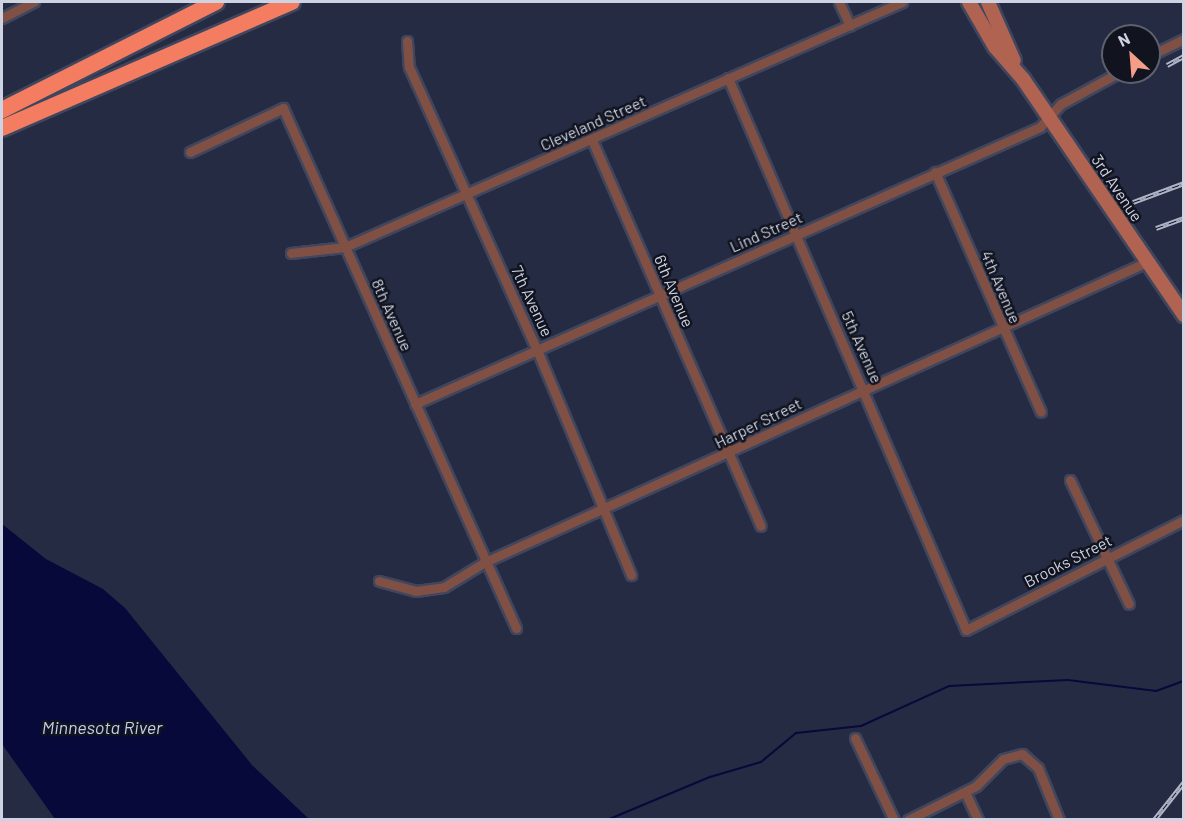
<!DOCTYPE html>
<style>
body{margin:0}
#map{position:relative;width:1185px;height:821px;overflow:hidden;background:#242b43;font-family:Barlow,sans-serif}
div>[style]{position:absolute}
.water>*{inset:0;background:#07093b}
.stream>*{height:2px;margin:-1px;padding:0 1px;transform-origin:1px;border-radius:1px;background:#07093b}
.roads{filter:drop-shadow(2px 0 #3f465d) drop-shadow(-2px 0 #3f465d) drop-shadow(0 2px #3f465d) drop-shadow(0 -2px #3f465d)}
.street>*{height:9px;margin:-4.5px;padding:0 4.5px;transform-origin:4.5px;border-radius:4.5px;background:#815045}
.secondary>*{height:14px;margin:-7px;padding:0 7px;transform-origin:7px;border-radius:7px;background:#b06351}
.highway>*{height:16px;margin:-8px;padding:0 8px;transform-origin:8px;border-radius:8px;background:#f47d61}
.rail>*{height:4.5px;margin-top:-2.25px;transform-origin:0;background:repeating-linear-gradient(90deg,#11141f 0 7px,#b0b5c7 0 14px);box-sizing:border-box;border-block:2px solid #b0b5c7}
span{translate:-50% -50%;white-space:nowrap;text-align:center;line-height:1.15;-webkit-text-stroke:5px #11141f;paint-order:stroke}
.street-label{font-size:16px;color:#ced3e3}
.water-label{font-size:18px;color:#c2cdef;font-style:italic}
.frame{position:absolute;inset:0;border:3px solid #ced3e3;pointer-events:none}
.north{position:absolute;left:1101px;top:24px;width:60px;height:60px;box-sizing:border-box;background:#11141f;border:2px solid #5d606d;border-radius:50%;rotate:334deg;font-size:16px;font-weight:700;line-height:24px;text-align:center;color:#ced3e3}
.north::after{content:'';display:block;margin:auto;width:21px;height:27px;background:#f49e89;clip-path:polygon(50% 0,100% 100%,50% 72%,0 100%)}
</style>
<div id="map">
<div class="water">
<i style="clip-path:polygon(2px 524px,46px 559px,103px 589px,125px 608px,252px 765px,309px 819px,55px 819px,2px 744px)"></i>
</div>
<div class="stream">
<i style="left:607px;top:820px;width:112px;rotate:-22.7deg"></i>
<i style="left:710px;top:777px;width:53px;rotate:-16.4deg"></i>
<i style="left:761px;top:762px;width:45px;rotate:-39.6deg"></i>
<i style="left:796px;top:733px;width:65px;rotate:-6.1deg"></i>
<i style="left:861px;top:726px;width:97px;rotate:-24.4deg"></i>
<i style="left:949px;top:686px;width:119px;rotate:-2.9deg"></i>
<i style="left:1068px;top:680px;width:89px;rotate:7.1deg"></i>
<i style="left:1156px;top:691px;width:30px;rotate:-20deg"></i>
</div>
<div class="roads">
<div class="street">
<i style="left:839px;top:2px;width:26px;rotate:65deg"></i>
<i style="left:2px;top:18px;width:36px;rotate:-27deg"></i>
<i style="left:407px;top:41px;width:26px;rotate:86deg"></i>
<i style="left:409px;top:67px;width:311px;rotate:65.7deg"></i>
<i style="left:537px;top:350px;width:244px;rotate:67.3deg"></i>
<i style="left:1149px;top:56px;width:39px;rotate:-26deg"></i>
<i style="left:728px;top:78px;width:601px;rotate:66.68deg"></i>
<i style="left:966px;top:630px;width:244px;rotate:-26.8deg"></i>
<i style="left:592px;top:140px;width:421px;rotate:66.4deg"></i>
<i style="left:190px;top:152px;width:103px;rotate:-25.3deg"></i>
<i style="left:283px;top:108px;width:570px;rotate:65.86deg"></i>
<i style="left:935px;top:172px;width:262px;rotate:66.2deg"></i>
<i style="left:291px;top:253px;width:54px;rotate:-6.3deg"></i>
<i style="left:345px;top:247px;width:609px;rotate:-23.74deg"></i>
<i style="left:415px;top:404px;width:684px;rotate:-23.9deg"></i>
<i style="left:1040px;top:127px;width:31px;rotate:-48deg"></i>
<i style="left:1061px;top:104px;width:67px;rotate:-28.5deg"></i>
<i style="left:1070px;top:480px;width:137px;rotate:64.6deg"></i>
<i style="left:379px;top:581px;width:38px;rotate:15deg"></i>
<i style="left:416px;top:591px;width:28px;rotate:-8deg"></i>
<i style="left:444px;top:587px;width:48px;rotate:-31.4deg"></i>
<i style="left:485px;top:562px;width:727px;rotate:-24.38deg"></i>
<i style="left:855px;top:738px;width:91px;rotate:64.6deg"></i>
<i style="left:965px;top:792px;width:31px;rotate:65deg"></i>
<i style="left:908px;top:820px;width:76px;rotate:-26.6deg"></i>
<i style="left:976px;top:786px;width:38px;rotate:-45deg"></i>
<i style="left:1003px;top:759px;width:20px;rotate:-15deg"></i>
<i style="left:1022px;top:754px;width:21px;rotate:41deg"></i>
<i style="left:1038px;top:768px;width:56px;rotate:68deg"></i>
</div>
<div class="secondary">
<i style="left:969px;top:2px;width:52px;rotate:60deg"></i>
<i style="left:995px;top:47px;width:43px;rotate:48.8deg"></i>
<i style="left:1023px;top:79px;width:286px;rotate:55.7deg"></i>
<i style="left:988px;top:2px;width:64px;rotate:66.2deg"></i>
</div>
<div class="highway">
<i style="left:2px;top:110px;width:240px;rotate:-26.8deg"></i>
<i style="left:2px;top:128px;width:316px;rotate:-23.5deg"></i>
</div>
</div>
<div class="rail">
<i style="left:1167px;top:65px;width:19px;rotate:-28deg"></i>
<i style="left:1133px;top:202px;width:54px;rotate:-20.4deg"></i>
<i style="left:1156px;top:228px;width:30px;rotate:-20deg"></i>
<i style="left:1154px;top:820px;width:48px;rotate:-51.7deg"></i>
</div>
<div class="street-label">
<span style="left:593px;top:123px;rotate:-24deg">Cleveland Street</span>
<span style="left:1117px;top:188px;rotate:56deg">3rd Avenue</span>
<span style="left:766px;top:232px;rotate:-24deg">Lind Street</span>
<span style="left:1001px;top:287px;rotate:67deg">4th Avenue</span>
<span style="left:674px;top:291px;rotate:67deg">6th Avenue</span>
<span style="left:532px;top:301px;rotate:65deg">7th Avenue</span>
<span style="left:392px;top:315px;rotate:66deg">8th Avenue</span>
<span style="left:862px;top:347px;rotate:66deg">5th Avenue</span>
<span style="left:758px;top:423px;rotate:-26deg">Harper Street</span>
<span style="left:1068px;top:561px;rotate:-27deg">Brooks Street</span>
</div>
<div class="water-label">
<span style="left:102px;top:727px">Minnesota River</span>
</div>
<div class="frame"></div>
<div class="north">N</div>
</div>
